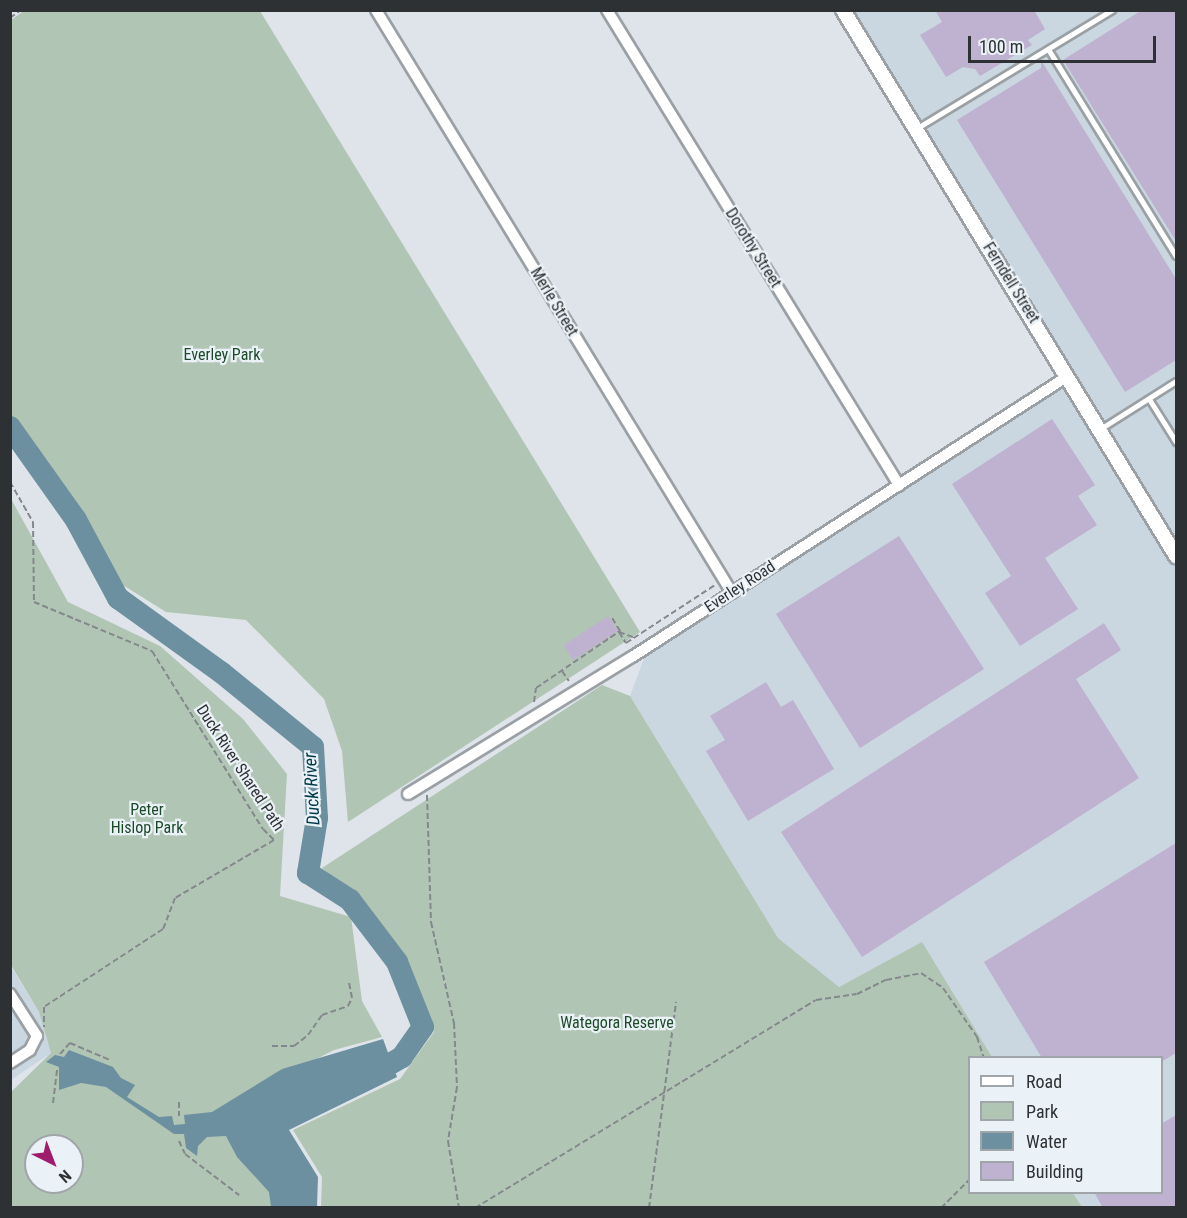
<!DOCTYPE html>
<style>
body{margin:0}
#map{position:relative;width:1187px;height:1218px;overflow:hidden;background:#dee4ea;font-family:"Roboto Condensed",sans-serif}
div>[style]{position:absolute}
.built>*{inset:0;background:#cad6e0}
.green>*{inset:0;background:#b1c5b4}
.water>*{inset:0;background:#6c909f}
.river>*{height:22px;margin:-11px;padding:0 11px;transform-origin:11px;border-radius:11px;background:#6c909f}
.building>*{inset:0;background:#bfb1d0}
.path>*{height:2px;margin-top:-1px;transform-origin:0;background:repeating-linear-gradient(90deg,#84888c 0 6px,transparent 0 9px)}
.roads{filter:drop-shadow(2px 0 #9aa0a4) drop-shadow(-2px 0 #9aa0a4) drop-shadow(0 2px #9aa0a4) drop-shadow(0 -2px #9aa0a4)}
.lane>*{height:5px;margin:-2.5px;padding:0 2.5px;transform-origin:2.5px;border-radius:2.5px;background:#fff}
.street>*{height:10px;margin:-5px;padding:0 5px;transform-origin:5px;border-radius:5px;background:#fff}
.secondary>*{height:14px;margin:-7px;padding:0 7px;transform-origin:7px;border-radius:7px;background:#fff}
span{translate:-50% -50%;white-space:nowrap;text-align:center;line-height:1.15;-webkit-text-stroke:4.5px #ebf2f7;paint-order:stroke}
.street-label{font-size:16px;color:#2e3133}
.park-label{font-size:16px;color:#1c4928}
.water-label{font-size:18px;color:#00394a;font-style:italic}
.frame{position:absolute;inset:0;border:12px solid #2e3133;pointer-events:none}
.legend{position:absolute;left:968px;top:1056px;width:195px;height:138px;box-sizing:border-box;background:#ebf2f7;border:2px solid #9fa5a9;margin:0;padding:8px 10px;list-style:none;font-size:18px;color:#2e3133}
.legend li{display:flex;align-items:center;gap:12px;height:30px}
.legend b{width:30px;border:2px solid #9fa5a9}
.north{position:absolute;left:24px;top:1134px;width:60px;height:60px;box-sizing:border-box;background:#ebf2f7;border:2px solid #9fa5a9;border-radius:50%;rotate:138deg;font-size:16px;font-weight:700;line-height:24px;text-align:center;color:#2e3133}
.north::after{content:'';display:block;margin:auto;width:21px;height:27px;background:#9f1b6b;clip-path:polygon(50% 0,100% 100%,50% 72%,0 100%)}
.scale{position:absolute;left:968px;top:36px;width:188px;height:27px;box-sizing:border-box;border:3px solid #2e3133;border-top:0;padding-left:8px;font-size:18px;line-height:21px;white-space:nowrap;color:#2e3133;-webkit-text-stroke:4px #ebf2f7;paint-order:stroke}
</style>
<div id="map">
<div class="built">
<i style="clip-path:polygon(843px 11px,1176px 11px,1176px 1207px,1082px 1207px,1073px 1193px,1162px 1192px,1162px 1058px,992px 1057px,922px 943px,839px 987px,778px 938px,630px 696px,649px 645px,1068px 376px)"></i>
<i style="clip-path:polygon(10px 965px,39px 1012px,51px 1053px,11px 1080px)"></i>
</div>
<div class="green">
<i style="clip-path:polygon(25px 10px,260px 11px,640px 632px,348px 822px,342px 751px,324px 699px,246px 620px,166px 612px,91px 565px,67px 499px,15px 440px,20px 433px,11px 423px,11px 20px)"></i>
<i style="clip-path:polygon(evenodd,10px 497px,68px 602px,160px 646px,243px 719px,287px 774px,280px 896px,351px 917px,362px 1001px,382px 1037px,334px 1050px,266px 1085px,260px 1158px,279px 1207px,11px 1207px,11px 1092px,51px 1053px,39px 1012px,11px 965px,10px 497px,36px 1146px,72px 1146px,72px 1182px,36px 1182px,36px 1146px)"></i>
<i style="clip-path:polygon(602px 685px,630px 696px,778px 938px,839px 987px,922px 942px,992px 1057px,970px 1058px,970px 1192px,1073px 1193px,1082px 1207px,321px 1207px,322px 1177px,293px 1130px,400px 1079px,434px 1032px,403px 952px,322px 868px)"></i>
</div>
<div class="water">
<i style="clip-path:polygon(383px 1039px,397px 1077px,289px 1130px,318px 1177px,317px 1207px,271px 1207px,269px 1192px,237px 1157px,226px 1136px,207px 1137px,198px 1146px,197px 1156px,186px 1148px,184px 1134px,174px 1134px,106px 1087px,81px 1083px,59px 1090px,59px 1067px,46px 1062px,55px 1055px,64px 1057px,69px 1050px,113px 1067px,121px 1078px,135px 1085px,127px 1097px,159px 1117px,172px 1116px,174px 1125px,185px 1124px,184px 1115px,212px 1112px,282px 1069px)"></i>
</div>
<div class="river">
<i style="left:10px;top:427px;width:114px;rotate:54.6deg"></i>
<i style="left:76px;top:520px;width:89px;rotate:61.7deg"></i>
<i style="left:118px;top:598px;width:128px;rotate:35.8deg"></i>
<i style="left:222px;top:673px;width:117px;rotate:39.1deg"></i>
<i style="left:313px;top:747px;width:71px;rotate:86.8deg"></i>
<i style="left:317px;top:818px;width:56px;rotate:99.3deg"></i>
<i style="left:308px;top:873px;width:50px;rotate:32.7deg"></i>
<i style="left:350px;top:900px;width:78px;rotate:52.8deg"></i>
<i style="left:397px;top:962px;width:70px;rotate:68.2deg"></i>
<i style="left:423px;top:1027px;width:37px;rotate:125deg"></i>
<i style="left:402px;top:1057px;width:42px;rotate:149.7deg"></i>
</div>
<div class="building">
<i style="clip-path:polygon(935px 10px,1034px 10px,1045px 29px,1028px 40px,1032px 45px,980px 76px,975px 69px,963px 67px,946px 77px,920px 35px,942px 22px)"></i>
<i style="clip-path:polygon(1142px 10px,1176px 10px,1176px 241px,1063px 60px)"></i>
<i style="clip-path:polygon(1041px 60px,1176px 279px,1176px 360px,1125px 392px,957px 120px,1041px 68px)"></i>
<i style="clip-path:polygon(1052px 419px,1095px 485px,1078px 496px,1097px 525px,1045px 558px,1078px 609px,1020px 646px,985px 593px,1011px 576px,952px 484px)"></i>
<i style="clip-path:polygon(899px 536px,984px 669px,860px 748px,776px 614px)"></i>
<i style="clip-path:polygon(608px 616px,618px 631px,573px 660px,564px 645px)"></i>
<i style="clip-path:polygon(1104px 623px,1121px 650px,1076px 679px,1139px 778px,862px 957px,781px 832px)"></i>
<i style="clip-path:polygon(766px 682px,781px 707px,793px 700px,834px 769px,748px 821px,706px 751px,725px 740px,710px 716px)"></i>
<i style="clip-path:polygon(1176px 843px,1176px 1053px,1161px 1062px,1161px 1058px,1042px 1058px,984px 962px)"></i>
<i style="clip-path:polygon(1176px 1115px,1176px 1208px,1103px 1208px,1094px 1192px,1161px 1192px,1161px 1124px)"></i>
</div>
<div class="path">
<i style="left:10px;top:18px;width:14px;rotate:-36deg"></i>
<i style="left:10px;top:482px;width:46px;rotate:60.1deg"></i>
<i style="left:33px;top:522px;width:80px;rotate:89.3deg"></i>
<i style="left:34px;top:602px;width:128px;rotate:22.6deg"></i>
<i style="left:152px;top:651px;width:210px;rotate:58.1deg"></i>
<i style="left:263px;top:829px;width:16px;rotate:45deg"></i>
<i style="left:274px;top:840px;width:115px;rotate:149.6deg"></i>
<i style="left:175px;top:898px;width:33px;rotate:111deg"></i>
<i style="left:163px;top:929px;width:142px;rotate:146.8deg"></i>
<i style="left:44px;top:1007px;width:20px;rotate:90deg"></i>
<i style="left:619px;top:632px;width:13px;rotate:58deg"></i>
<i style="left:626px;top:643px;width:106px;rotate:-33.1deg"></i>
<i style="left:619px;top:632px;width:15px;rotate:20deg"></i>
<i style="left:562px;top:671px;width:12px;rotate:55deg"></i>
<i style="left:534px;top:702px;width:14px;rotate:-82deg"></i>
<i style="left:536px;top:688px;width:102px;rotate:-34.2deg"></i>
<i style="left:620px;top:631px;width:17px;rotate:-121deg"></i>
<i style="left:427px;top:795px;width:127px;rotate:88.2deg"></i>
<i style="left:431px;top:922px;width:104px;rotate:77.2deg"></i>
<i style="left:454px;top:1023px;width:64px;rotate:87.3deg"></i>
<i style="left:457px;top:1087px;width:55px;rotate:99.5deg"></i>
<i style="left:448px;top:1141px;width:68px;rotate:80.7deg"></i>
<i style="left:272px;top:1046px;width:22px"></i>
<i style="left:294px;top:1046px;width:18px;rotate:-38deg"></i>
<i style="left:308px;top:1035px;width:24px;rotate:-55deg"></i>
<i style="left:322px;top:1015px;width:28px;rotate:-19deg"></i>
<i style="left:348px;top:1006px;width:9px;rotate:-63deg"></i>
<i style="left:352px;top:998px;width:16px;rotate:-101deg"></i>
<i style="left:60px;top:1054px;width:15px;rotate:-48deg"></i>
<i style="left:70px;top:1043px;width:43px;rotate:23deg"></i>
<i style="left:179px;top:1102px;width:14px;rotate:90deg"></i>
<i style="left:53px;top:1103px;width:35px;rotate:-83deg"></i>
<i style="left:179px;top:1141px;width:14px;rotate:65deg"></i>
<i style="left:185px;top:1154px;width:68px;rotate:37.2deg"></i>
<i style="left:475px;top:1208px;width:399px;rotate:-31.4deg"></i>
<i style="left:816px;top:1000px;width:41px;rotate:-8.3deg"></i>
<i style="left:857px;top:994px;width:32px;rotate:-26deg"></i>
<i style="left:886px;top:980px;width:36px;rotate:-11deg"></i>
<i style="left:921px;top:973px;width:27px;rotate:34deg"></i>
<i style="left:943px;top:988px;width:60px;rotate:55.2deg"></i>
<i style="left:977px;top:1037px;width:22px;rotate:72deg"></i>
<i style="left:649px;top:1208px;width:208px;rotate:-82.5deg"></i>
<i style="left:941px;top:1208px;width:41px;rotate:-45deg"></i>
</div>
<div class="roads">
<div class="lane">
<i style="left:1048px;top:49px;width:243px;rotate:58.3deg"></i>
<i style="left:917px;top:128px;width:228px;rotate:-31.2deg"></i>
<i style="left:1149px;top:399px;width:51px;rotate:57.9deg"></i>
<i style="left:1100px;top:429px;width:90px;rotate:-32.3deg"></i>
</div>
<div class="street">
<i style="left:376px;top:10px;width:683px;rotate:58.59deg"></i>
<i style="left:607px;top:10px;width:558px;rotate:58.42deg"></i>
<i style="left:408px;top:794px;width:263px;rotate:-31.5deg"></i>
<i style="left:632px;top:657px;width:519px;rotate:-32.8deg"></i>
<i style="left:10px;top:994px;width:50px;rotate:57.3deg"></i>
<i style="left:37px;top:1036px;width:16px;rotate:117deg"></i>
<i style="left:30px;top:1050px;width:24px;rotate:147deg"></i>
</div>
<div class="secondary">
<i style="left:843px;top:10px;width:640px;rotate:58.62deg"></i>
</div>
</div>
<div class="street-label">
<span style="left:753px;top:248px;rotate:58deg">Dorothy Street</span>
<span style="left:1011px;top:283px;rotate:58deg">Ferndell Street</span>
<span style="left:554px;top:302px;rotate:59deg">Merle Street</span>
<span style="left:740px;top:587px;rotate:-33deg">Everley Road</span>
<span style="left:240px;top:768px;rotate:57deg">Duck River Shared Path</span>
</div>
<div class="park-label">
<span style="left:222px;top:355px">Everley Park</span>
<span style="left:147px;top:819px">Peter<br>Hislop Park</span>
<span style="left:617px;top:1023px">Wategora Reserve</span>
</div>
<div class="water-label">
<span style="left:312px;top:789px;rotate:-93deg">Duck River</span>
</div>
<div class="frame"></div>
<ul class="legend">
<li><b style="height:8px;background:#fff"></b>Road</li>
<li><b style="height:16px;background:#b1c5b4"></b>Park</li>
<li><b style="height:16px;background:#6c909f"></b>Water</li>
<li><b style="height:16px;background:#bfb1d0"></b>Building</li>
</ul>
<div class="north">N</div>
<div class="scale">100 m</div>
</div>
